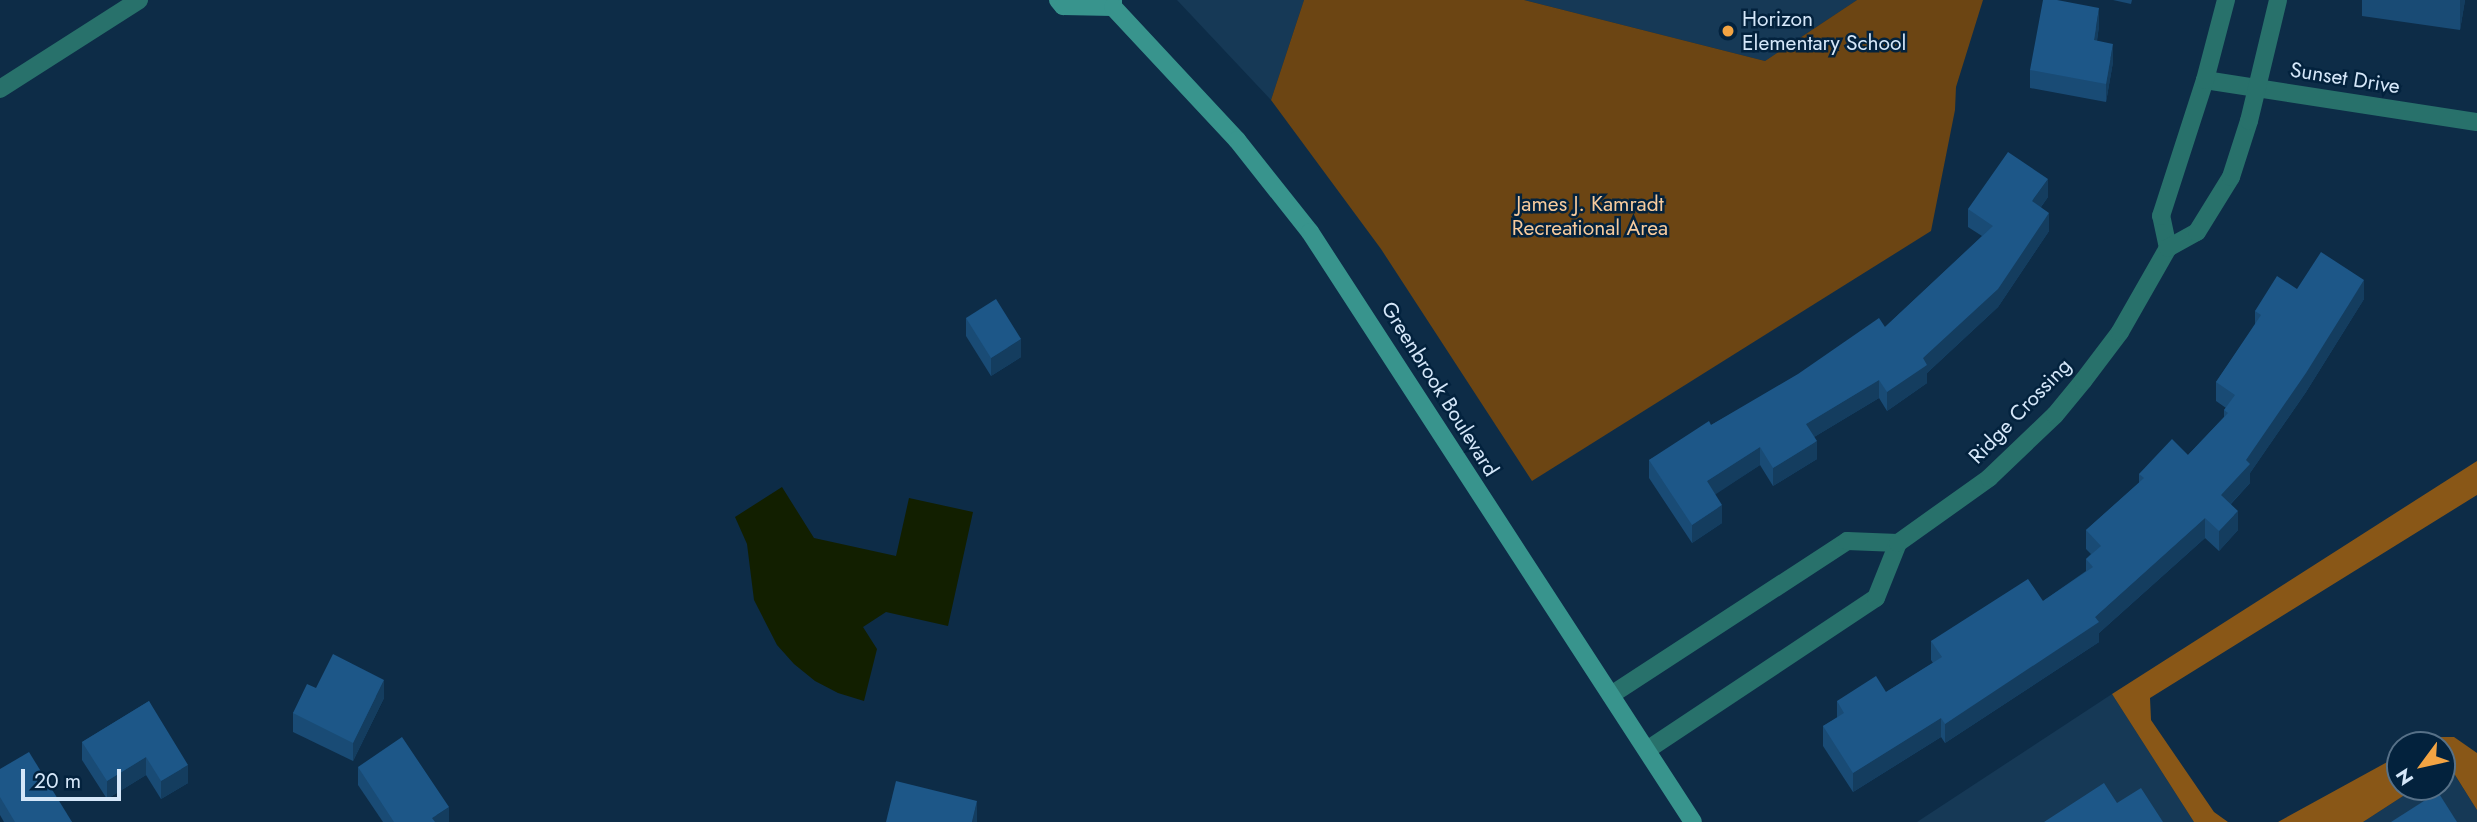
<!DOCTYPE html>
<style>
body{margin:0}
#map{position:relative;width:2477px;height:822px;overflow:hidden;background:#0d2c47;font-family:Jost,sans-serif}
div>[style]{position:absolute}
.built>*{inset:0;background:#163956}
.green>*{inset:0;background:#6c4513}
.forest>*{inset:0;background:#895717}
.water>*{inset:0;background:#121f00}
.minor>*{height:18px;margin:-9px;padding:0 9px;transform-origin:9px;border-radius:9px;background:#28716b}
.secondary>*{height:18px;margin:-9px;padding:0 9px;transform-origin:9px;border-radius:9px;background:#38948d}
.wall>*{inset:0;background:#194b75}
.shaded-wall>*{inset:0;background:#143d5f}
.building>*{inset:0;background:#1d5788}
.dots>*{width:19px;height:19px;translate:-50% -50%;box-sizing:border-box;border:4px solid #03223d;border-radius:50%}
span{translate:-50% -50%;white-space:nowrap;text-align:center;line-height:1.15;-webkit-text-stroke:5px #03223d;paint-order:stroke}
.poi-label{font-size:21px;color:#d5e7f9}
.left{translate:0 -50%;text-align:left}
.street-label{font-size:21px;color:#d5e7f9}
.park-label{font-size:21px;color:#f7cb9d}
.north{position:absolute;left:2386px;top:731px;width:70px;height:70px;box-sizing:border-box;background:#03223d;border:2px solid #577188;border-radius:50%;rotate:237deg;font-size:19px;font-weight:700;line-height:28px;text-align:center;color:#d5e7f9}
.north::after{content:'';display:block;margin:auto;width:24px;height:32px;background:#f3a443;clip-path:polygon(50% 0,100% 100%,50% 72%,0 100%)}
.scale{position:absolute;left:21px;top:769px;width:100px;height:32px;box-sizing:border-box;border:4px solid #d5e7f9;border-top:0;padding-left:9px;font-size:21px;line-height:24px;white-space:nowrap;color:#d5e7f9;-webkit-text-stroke:5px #03223d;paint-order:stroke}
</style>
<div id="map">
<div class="built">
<i style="clip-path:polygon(1177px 0,1304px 0,1271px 100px)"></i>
<i style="clip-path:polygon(1524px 0,1857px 0,1765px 61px)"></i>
<i style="clip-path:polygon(2112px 694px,2194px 822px,1917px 822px)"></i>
<i style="clip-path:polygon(2449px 766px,2477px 810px,2477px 822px,2363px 822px,2417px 787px,2442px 787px,2442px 771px)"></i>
</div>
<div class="green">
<i style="clip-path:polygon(1304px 0,1524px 0,1765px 61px,1857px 0,1983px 0,1956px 87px,1955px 110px,1931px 231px,1532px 481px,1381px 249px,1271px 100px)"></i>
</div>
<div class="forest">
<i style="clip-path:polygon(2477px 461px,2477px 495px,2150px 698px,2151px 720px,2214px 812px,2228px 822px,2194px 822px,2112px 694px)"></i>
<i style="clip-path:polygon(2432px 737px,2454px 737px,2477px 753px,2477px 810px,2450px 767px,2442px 771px,2442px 745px,2418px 745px)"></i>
<i style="clip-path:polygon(2400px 755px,2400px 787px,2417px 787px,2363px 822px,2278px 822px)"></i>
</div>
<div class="water">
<i style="clip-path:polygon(782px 487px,814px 538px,896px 556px,909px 498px,973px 512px,948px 626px,886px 612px,863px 627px,877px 649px,864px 701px,838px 693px,815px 681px,794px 664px,777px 645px,754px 600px,747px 544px,735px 517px)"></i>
</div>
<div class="minor">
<i style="left:2205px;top:80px;width:275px;rotate:8.8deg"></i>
<i style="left:0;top:89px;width:165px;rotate:-32.6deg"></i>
<i style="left:2168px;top:248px;width:33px;rotate:-102deg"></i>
<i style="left:2161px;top:216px;width:143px;rotate:-72.1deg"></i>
<i style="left:2205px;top:80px;width:83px;rotate:-75.3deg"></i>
<i style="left:1611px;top:695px;width:282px;rotate:-33.1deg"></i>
<i style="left:1847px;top:541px;width:51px;rotate:2.2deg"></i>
<i style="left:1647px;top:750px;width:275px;rotate:-33.6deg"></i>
<i style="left:1876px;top:598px;width:59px;rotate:-68.2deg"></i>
<i style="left:1898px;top:543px;width:112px;rotate:-35.5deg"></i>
<i style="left:1989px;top:478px;width:91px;rotate:-43.7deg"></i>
<i style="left:2055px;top:415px;width:44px;rotate:-50.5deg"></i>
<i style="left:2083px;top:381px;width:61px;rotate:-52.9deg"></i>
<i style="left:2120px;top:332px;width:97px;rotate:-60.3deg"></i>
<i style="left:2168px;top:248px;width:33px;rotate:-29deg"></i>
<i style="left:2197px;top:232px;width:65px;rotate:-58.3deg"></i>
<i style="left:2231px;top:177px;width:59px;rotate:-72.2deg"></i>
<i style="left:2249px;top:121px;width:124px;rotate:-76.5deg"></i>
</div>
<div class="secondary">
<i style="left:1058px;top:0;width:8px;rotate:50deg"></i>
<i style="left:1063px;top:6px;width:50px;rotate:1.1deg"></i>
<i style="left:1113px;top:0;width:7px;rotate:90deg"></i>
<i style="left:1113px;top:7px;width:182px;rotate:47deg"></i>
<i style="left:1237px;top:140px;width:117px;rotate:51.6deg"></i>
<i style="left:1310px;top:232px;width:703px;rotate:57.01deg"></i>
</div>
<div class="wall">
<i style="clip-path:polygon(2113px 0,2132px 0,2131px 4px)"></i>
<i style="clip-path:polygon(2362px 0,2465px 0,2460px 30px,2362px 16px)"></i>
<i style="clip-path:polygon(2099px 26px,2097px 41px,2113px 62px,2106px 102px,2030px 88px,2030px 70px)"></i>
<i style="clip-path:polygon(2048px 197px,2041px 207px,2049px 231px,1998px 307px,1927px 373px,1927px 383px,1887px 411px,1879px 398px,1814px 437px,1817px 459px,1773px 486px,1760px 465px,1715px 494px,1722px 523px,1692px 543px,1649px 478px,1649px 460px,1885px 327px,1982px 236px,1968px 227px,1968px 209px)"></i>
<i style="clip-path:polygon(2297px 289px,2364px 299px,2306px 392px,2250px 473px,2250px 483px,2231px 504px,2238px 530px,2219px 551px,2205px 538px,2099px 633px,2099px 642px,1945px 743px,1941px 737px,1853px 792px,1823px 746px,1823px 726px,1837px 718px,1837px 701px,1886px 692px,1933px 663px,1931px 660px,1931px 641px,2043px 601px,2086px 571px,2086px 559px,2091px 554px,2086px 549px,2086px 530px,2139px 483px,2139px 474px,2188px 455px,2224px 417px,2224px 410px,2226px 408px,2216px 401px,2216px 382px,2255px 325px,2255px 311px)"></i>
<i style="clip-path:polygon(966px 318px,1021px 357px,991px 376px,966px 336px)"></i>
<i style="clip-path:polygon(316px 688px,384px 698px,353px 761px,293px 732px,293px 713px)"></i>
<i style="clip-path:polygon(149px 701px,188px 783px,161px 799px,146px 775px,107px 799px,82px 760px,82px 742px)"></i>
<i style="clip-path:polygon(358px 767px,449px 822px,383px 822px,358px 785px)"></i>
<i style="clip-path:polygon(0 769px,72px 822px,4px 822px,0 815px)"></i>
</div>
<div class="shaded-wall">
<i style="clip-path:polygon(2460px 0,2465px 0,2460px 30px)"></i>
<i style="clip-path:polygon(2099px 8px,2099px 26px,2094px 58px,2094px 40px)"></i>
<i style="clip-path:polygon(2113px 44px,2113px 62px,2106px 102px,2106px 84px)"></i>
<i style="clip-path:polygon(2048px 179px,2048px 197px,2032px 219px,2032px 201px)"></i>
<i style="clip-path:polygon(2049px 213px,2049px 231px,1998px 307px,1927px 373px,1927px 383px,1887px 411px,1887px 392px,1923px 358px)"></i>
<i style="clip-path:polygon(2364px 280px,2364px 299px,2306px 392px,2250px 473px,2250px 483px,2221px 514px,2221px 495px)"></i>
<i style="clip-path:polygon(1021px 339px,1021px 357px,991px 376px,991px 358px)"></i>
<i style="clip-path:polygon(1879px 380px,1879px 398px,1806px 442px,1806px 424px)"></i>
<i style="clip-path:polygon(1817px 441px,1817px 459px,1773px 486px,1773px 468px)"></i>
<i style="clip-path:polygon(1760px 447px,1760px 465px,1707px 500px,1707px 481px)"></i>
<i style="clip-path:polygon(1722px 505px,1722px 523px,1692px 543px,1692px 525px)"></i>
<i style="clip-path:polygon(2238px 511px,2238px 530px,2219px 551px,2219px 531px)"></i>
<i style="clip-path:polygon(2205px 518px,2205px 538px,2099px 633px,2099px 642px,1945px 743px,1945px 724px,2095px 617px)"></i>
<i style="clip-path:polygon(384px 680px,384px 698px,353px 761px,353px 743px)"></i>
<i style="clip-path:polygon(1941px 718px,1941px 737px,1853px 792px,1853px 773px)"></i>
<i style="clip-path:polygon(146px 757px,146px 775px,107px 799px,107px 781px)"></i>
<i style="clip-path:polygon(188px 765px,188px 783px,161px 799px,161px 781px)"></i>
<i style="clip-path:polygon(977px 801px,977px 822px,972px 822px)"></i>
<i style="clip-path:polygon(449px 807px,449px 822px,432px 822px,432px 818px)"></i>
</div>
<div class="building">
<i style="clip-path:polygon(2043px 0,2057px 0,2099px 8px,2094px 40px,2113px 44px,2106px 84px,2030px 70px)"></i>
<i style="clip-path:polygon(2008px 152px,2048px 179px,2032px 201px,2049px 213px,1998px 289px,1923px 358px,1927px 365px,1887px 392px,1879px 380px,1806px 424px,1817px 441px,1773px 468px,1760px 447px,1707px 481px,1722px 505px,1692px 525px,1649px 460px,1709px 421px,1711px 425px,1798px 374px,1879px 318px,1885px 327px,1993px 226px,1968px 209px)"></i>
<i style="clip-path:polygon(2321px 252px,2364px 280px,2306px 373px,2246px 460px,2250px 464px,2221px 495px,2238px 511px,2219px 531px,2205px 518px,2095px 617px,2099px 622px,1945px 724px,1941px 718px,1853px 773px,1823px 726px,1844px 713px,1837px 701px,1876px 676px,1886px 692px,1942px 657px,1931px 641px,2028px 579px,2043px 601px,2093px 567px,2086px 559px,2101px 546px,2086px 530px,2144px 478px,2139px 474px,2172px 439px,2188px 455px,2228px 413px,2224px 410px,2235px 395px,2216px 382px,2261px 315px,2255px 311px,2277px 276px,2297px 289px)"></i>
<i style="clip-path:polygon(996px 299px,1021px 339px,991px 358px,966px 318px)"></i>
<i style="clip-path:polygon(333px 654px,384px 680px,353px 743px,293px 713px,307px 684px,316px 688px)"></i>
<i style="clip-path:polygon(149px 701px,188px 765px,161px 781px,146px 757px,107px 781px,82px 742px)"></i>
<i style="clip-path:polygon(402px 737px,449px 807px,432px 818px,435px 822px,394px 822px,358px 767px)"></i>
<i style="clip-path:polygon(29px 752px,72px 822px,15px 822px,0 797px,0 769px)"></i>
<i style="clip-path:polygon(896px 781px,977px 801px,972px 822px,886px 822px)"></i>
<i style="clip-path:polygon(2104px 783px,2117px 803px,2141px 788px,2163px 822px,2044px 822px)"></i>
<i style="clip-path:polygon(2438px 792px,2457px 822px,2391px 822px)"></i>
</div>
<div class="dots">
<i style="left:1728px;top:31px;background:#f3a443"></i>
</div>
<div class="poi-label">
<span class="left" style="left:1742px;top:31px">Horizon<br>Elementary School</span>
</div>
<div class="street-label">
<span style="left:2345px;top:78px;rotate:9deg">Sunset Drive</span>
<span style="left:1440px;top:389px;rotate:58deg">Greenbrook Boulevard</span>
<span style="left:2020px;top:411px;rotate:-46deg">Ridge Crossing</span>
</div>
<div class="park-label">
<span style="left:1590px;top:216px">James J. Kamradt<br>Recreational Area</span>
</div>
<div class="north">N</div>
<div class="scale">20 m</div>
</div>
